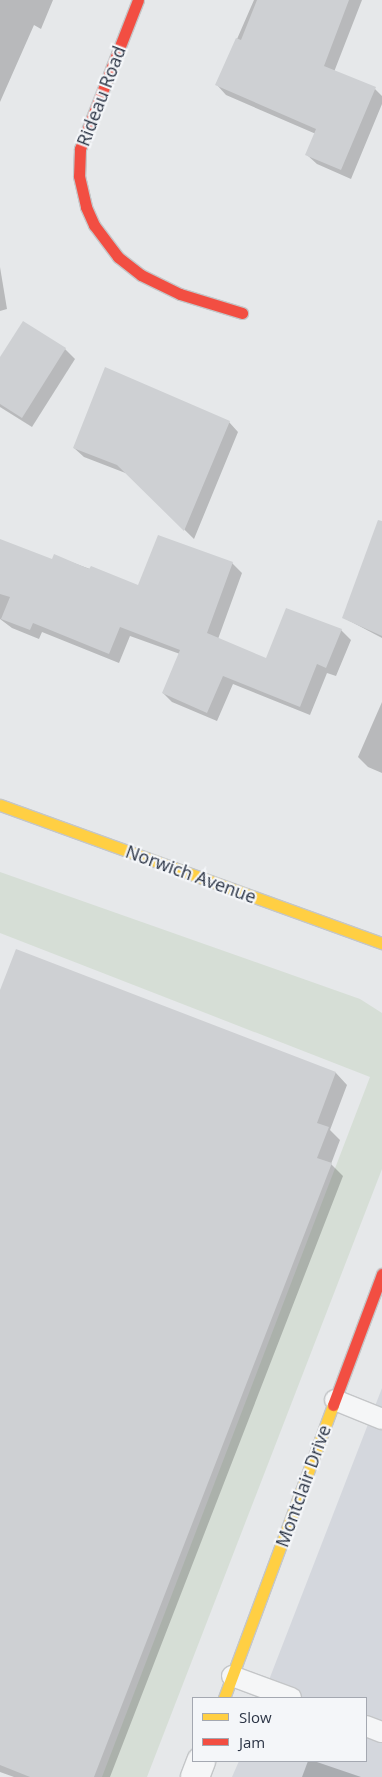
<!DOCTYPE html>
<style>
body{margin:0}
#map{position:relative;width:382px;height:1777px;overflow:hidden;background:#e6e8ea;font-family:"Open Sans",sans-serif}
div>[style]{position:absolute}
.built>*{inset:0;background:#d4d7dd}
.green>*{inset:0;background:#d6ded6}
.shadow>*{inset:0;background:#0003}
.building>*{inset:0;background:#ced0d3}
.roads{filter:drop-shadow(1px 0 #c4c6c8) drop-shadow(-1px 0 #c4c6c8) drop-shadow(0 1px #c4c6c8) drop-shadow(0 -1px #c4c6c8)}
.lane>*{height:20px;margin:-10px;padding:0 10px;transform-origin:10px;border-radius:10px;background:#f5f6f7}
.street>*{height:28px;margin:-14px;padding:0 14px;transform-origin:14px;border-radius:14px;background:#f5f6f7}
.slow>*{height:11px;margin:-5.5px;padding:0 5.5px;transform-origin:5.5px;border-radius:5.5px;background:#ffcf43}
.jam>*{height:11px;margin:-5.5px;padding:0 5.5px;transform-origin:5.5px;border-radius:5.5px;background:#f24e42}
span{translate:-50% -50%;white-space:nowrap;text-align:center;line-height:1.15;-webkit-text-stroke:4.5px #f4f6f9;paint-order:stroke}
.street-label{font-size:18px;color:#2b3445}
.legend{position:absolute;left:192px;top:1697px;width:175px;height:65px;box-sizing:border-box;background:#f4f6f9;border:1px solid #a4a8b1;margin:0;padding:6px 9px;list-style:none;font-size:15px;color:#2b3445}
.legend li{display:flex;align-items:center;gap:10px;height:25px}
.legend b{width:25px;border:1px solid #a4a8b1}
</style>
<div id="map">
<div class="built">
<i style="clip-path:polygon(382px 1388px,382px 1777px,232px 1777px,239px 1761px,366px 1761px,366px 1698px,262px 1698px)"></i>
</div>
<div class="green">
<i style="clip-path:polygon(0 872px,360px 999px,382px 1013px,382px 1169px,147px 1777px,102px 1777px,370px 1077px,0 933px)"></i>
</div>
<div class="shadow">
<i style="clip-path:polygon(0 0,53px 0,41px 29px,34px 25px,0 102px)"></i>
<i style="clip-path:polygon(254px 0,362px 0,334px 72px,375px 89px,382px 96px,382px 104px,351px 179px,317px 164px,307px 155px,316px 134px,226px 95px,217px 85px)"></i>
<i style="clip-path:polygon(0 267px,7px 309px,0 311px)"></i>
<i style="clip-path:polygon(65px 349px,75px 359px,32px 427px,0 407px,0 359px)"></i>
<i style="clip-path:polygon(229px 422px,238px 432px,194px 539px,128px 474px,84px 457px,74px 448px)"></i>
<i style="clip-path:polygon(0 540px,53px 561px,55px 556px,138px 587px,232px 563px,242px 573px,218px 639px,266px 660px,341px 630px,351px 640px,336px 676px,327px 673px,310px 715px,233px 684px,217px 721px,172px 702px,163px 693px,180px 654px,130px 636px,119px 663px,42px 632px,39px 639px,12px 628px,0 619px)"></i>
<i style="clip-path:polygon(382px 587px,382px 638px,344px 618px)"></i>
<i style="clip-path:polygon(382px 702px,382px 773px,368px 767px,358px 757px)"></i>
<i style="clip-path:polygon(17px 951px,336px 1073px,347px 1085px,330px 1130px,340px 1140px,331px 1164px,343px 1176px,110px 1777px,14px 1777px,0 1772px,0 993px)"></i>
<i style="clip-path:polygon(308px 1761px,314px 1761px,361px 1777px,302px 1777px)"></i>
</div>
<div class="building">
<i style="clip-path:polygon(257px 0,349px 0,324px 66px,376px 87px,341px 170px,305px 155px,316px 129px,215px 85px,236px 38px,241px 40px)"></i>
<i style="clip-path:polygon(23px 321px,66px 348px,22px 418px,0 404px,0 357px)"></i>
<i style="clip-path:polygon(105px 367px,230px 421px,184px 531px,117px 465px,73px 448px)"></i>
<i style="clip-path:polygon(378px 520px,382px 521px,382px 636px,342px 618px)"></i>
<i style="clip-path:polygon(158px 535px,233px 562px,207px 633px,266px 658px,286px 608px,342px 629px,326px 668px,317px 664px,300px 707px,223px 676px,207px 713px,162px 693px,180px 650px,120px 627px,109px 654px,33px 623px,30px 630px,1px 619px,10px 597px,0 594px,0 539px,52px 559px,54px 554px,89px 569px,91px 566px,138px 585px)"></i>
<i style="clip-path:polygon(16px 949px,336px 1072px,317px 1123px,329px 1127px,317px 1158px,332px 1163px,94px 1777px,30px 1777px,0 1765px,0 990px)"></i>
</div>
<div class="roads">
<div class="lane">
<i style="left:335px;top:1400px;width:51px;rotate:22deg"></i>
<i style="left:232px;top:1676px;width:63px;rotate:20.4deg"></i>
<i style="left:366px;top:1726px;width:17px;rotate:21deg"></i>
</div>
<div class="street">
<i style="left:195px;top:1777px;width:17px;rotate:-69deg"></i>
</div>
<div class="slow">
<i style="left:0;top:805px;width:406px;rotate:19.9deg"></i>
<i style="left:224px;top:1698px;width:313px;rotate:-69.6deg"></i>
</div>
<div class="jam">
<i style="left:138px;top:0;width:160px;rotate:111.3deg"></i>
<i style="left:80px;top:149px;width:27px;rotate:92deg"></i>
<i style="left:79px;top:176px;width:32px;rotate:77deg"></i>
<i style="left:86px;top:207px;width:20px;rotate:66deg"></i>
<i style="left:94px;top:225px;width:40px;rotate:53deg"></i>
<i style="left:118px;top:257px;width:29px;rotate:38deg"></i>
<i style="left:141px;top:275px;width:43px;rotate:26deg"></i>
<i style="left:180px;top:294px;width:65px;rotate:17deg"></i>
<i style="left:333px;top:1405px;width:140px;rotate:-69.5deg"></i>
</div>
</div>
<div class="street-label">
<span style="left:101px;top:96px;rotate:-69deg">Rideau Road</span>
<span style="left:191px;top:874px;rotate:20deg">Norwich Avenue</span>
<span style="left:303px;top:1486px;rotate:-70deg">Montclair Drive</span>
</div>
<ul class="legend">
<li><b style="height:6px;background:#ffcf43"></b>Slow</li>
<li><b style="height:6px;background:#f24e42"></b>Jam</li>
</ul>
</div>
